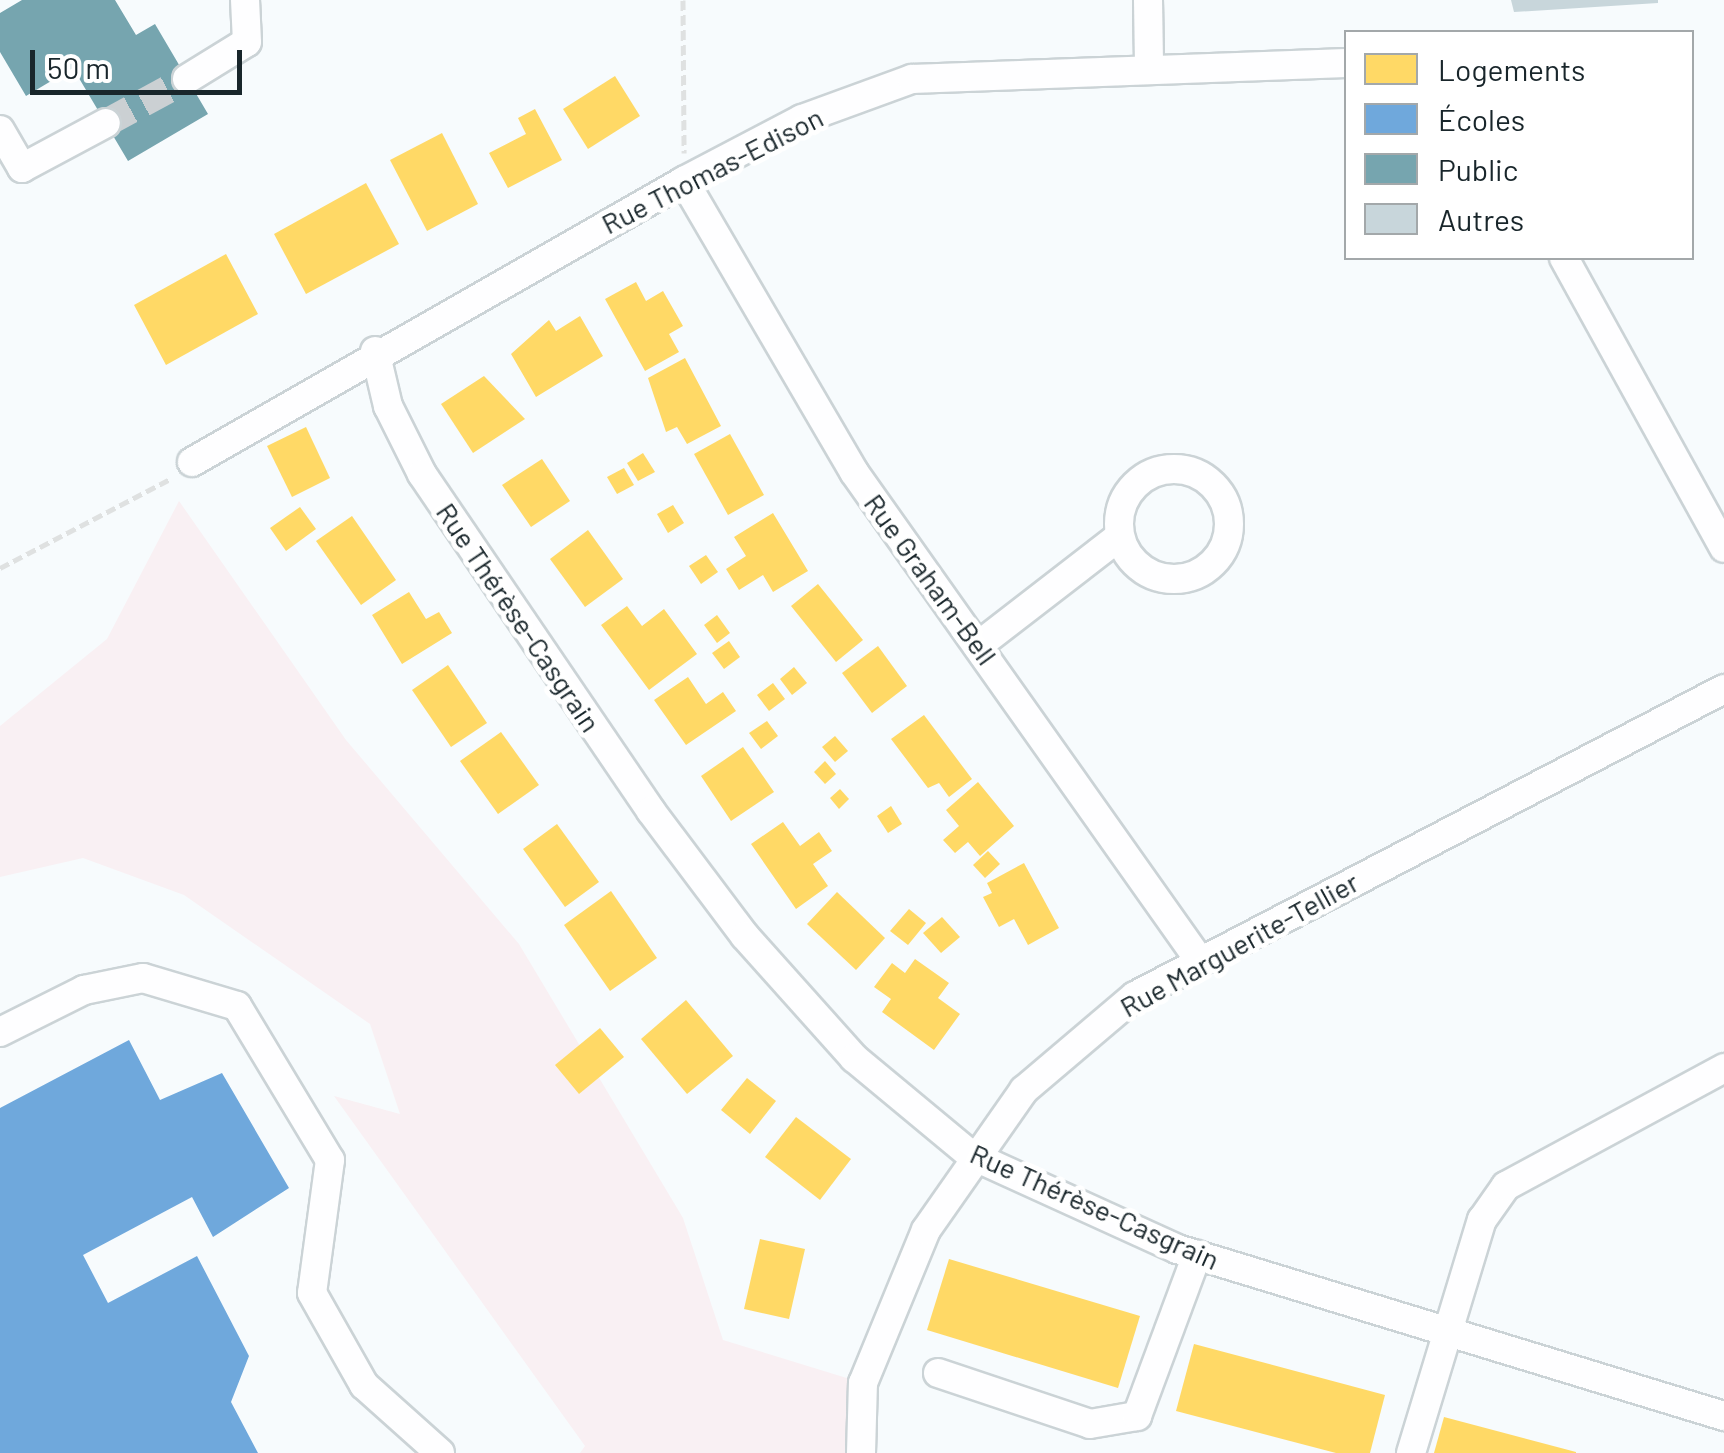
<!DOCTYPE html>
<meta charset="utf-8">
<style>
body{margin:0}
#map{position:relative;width:1724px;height:1453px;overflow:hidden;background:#f7fbfd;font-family:Barlow,sans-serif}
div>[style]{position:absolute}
.green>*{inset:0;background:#f9f0f3}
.homes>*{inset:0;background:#ffd966}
.schools>*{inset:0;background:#6fa8dc}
.public>*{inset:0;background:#76a5af}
.building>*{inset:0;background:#c8d6db}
.minor-tunnel>*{height:28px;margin-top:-14px;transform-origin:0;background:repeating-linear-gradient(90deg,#cbd0d3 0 28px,transparent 0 42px)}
.path>*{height:5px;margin-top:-2.5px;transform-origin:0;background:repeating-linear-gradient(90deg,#dfe1e1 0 10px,transparent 0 15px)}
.roads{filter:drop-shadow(2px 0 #cbd3d6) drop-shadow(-2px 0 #cbd3d6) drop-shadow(0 2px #cbd3d6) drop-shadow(0 -2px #cbd3d6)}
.minor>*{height:28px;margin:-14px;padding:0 14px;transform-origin:14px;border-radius:14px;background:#fefeff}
.minor>.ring{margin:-14px;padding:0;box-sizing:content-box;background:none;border:28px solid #fefeff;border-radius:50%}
span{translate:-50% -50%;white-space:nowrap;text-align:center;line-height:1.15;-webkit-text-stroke:10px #fff;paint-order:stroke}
.street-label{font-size:28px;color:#19262b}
.legend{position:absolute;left:1344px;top:30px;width:350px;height:230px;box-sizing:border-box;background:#fff;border:2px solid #a3a8aa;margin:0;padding:12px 18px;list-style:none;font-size:30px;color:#19262b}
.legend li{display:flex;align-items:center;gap:20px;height:50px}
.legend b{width:50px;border:2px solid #a3a8aa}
.scale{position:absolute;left:30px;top:50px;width:212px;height:45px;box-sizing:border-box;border:5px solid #19262b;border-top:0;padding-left:12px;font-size:30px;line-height:35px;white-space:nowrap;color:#19262b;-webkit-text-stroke:8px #fff;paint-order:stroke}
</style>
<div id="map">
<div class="green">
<i style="clip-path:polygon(179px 501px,346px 740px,519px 944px,683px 1218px,723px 1340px,863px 1383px,861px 1453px,580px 1453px,585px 1446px,334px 1096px,400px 1114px,370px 1024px,184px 895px,83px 858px,0 877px,0 726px,107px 639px)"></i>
</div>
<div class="homes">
<i style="clip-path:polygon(615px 76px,640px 116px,588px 149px,563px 109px)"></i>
<i style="clip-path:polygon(535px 109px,562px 160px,508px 188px,489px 153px,526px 134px,518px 118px)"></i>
<i style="clip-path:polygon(442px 133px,478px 204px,427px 231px,390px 160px)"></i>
<i style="clip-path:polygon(366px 183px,399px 244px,306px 294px,274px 234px)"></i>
<i style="clip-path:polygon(226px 254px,258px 314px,166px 365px,134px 305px)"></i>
<i style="clip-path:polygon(636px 282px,646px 301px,663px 291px,683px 326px,669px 334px,679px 352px,645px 371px,605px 299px)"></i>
<i style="clip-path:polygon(580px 316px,603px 356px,536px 397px,511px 354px,549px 320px,556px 331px)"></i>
<i style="clip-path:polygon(685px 358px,721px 426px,687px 444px,677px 427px,666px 432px,648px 378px)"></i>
<i style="clip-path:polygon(484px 376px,525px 419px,473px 453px,441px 404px)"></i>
<i style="clip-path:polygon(306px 427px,330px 478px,292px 497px,267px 446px)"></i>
<i style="clip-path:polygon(730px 434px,764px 495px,728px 515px,694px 454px)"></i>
<i style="clip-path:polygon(643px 453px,655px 472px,638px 481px,627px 463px)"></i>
<i style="clip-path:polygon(542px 459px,570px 501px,531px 527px,502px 485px)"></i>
<i style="clip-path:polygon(624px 468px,634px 485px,617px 494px,607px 477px)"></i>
<i style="clip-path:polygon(673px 505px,684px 523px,668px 533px,657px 514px)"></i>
<i style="clip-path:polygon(300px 507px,316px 529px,286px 551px,270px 528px)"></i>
<i style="clip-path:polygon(773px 513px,808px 571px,773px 592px,763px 575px,739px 590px,726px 569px,746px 556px,734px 537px)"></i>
<i style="clip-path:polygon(352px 516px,396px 580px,361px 605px,316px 541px)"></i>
<i style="clip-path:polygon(588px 530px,623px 579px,585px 607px,550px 559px)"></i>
<i style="clip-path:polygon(706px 555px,718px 572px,701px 584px,689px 566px)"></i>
<i style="clip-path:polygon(818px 584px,863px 640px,836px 662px,791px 606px)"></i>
<i style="clip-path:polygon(409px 592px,426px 619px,439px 612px,452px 633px,402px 664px,372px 615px)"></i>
<i style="clip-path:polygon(627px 606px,642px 626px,664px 609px,697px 654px,649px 690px,601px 625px)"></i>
<i style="clip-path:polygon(717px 615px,730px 633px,717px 643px,704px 625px)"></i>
<i style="clip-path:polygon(729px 641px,740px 657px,724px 669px,712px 653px)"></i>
<i style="clip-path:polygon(878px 646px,907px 686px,872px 713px,842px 673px)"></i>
<i style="clip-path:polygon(448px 665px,487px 723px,451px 747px,412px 690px)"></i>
<i style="clip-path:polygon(794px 667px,807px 683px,792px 695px,780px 679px)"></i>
<i style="clip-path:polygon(688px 677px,706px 704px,723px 692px,736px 711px,686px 745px,654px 700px)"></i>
<i style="clip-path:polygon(773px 683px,785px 699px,769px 711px,757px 695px)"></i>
<i style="clip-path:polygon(924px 715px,972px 779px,949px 797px,939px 783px,928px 788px,891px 739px)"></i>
<i style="clip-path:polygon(767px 721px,778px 736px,761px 749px,749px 733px)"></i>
<i style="clip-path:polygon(501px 732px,539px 785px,498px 814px,460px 761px)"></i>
<i style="clip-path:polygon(835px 736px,848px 751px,835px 762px,822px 747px)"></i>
<i style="clip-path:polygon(743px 747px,774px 792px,731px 821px,701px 776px)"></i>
<i style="clip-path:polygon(825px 761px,836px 774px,825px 784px,814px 772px)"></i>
<i style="clip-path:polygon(978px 782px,1014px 826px,980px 856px,968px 842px,955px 853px,943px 840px,959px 826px,946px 810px)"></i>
<i style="clip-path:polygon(840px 789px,849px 799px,839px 809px,830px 798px)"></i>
<i style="clip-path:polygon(891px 806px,902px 824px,888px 833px,877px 816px)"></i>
<i style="clip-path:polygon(783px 822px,800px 846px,819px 832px,832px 851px,813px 864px,828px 886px,796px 909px,751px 844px)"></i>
<i style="clip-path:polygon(557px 824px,599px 882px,565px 907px,523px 849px)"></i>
<i style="clip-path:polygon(988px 851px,1000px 864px,985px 878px,973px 865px)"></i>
<i style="clip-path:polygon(1024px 863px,1059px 928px,1028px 945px,1014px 919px,999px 927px,983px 897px,992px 893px,987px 883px)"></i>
<i style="clip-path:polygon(611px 891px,657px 958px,610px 991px,564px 925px)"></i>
<i style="clip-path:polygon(837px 892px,885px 938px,856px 970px,807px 924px)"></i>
<i style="clip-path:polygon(909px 909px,926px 923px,908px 945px,890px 931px)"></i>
<i style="clip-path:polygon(942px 917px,960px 937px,941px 953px,923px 933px)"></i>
<i style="clip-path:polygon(915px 959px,949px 983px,938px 998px,960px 1014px,934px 1050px,882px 1012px,891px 999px,874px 987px,892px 963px,905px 973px)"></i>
<i style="clip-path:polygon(686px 1000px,733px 1056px,687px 1094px,641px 1039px)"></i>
<i style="clip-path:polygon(600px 1028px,624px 1057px,579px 1094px,555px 1065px)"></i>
<i style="clip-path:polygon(747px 1078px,776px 1101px,750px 1134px,721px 1110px)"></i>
<i style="clip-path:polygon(796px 1117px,851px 1159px,820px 1200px,765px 1157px)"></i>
<i style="clip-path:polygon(760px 1239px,805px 1249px,789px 1319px,744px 1309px)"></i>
<i style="clip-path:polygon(949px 1259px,1140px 1316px,1118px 1388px,927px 1330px)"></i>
<i style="clip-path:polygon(1194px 1344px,1385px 1395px,1370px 1453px,1336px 1453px,1176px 1411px)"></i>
<i style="clip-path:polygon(1444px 1417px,1576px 1452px,1576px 1453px,1434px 1453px)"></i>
</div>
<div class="schools">
<i style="clip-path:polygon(129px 1040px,160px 1100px,222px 1073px,289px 1188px,213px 1237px,192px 1197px,83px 1255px,108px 1303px,197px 1256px,249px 1356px,231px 1402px,258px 1453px,0 1453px,0 1108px)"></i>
</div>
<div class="public">
<i style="clip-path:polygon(22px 0,115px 0,136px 35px,155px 24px,208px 114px,128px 161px,73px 68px,26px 96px,0 52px,0 13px)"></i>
</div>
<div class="building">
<i style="clip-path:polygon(1511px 0,1658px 0,1658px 3px,1514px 12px)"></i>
</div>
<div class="minor-tunnel">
<i style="left:106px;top:123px;width:92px;rotate:-28.5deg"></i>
</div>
<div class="path">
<i style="left:683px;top:0;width:153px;rotate:89.6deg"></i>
<i style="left:0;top:568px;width:192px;rotate:-27.6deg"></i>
</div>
<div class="roads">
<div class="minor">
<i style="left:1148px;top:0;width:67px;rotate:89.1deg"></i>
<i style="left:187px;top:79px;width:70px;rotate:-31.7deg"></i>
<i style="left:247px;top:42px;width:42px;rotate:-92.7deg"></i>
<i style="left:0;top:130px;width:44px;rotate:59.9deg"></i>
<i style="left:22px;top:168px;width:95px;rotate:-28.2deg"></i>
<i style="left:684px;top:181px;width:337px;rotate:59.7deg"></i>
<i style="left:854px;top:472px;width:599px;rotate:54.72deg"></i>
<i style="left:1564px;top:258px;width:331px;rotate:61.1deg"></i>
<i style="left:375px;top:351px;width:57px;rotate:76.7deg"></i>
<i style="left:388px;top:406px;width:76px;rotate:63.4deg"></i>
<i style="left:422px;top:474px;width:407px;rotate:55.8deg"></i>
<i style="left:651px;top:811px;width:156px;rotate:53.1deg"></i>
<i style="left:745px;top:936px;width:164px;rotate:48.2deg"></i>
<i style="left:854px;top:1058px;width:152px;rotate:39.7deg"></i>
<i style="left:971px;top:1155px;width:226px;rotate:24.5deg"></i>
<i style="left:1177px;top:1249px;width:572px;rotate:16.98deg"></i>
<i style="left:192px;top:462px;width:567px;rotate:-29.73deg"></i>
<i style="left:684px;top:181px;width:133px;rotate:-27.7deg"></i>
<i style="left:802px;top:119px;width:117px;rotate:-20deg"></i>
<i style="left:912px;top:79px;width:434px;rotate:-2.1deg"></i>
<i class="ring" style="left:1119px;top:469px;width:82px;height:82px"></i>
<i style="left:979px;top:645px;width:178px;rotate:-37.7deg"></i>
<i style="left:0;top:1032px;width:94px;rotate:-26.6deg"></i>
<i style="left:84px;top:990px;width:60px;rotate:-11.5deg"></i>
<i style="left:143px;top:978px;width:98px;rotate:16.6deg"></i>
<i style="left:237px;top:1006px;width:180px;rotate:58.9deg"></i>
<i style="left:330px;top:1160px;width:134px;rotate:97.7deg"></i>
<i style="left:312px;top:1293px;width:106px;rotate:60.5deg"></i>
<i style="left:364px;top:1385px;width:102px;rotate:41.8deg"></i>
<i style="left:938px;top:1373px;width:160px;rotate:18.5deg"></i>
<i style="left:1090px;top:1424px;width:48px;rotate:-9.7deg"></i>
<i style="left:1137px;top:1416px;width:172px;rotate:-69.6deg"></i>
<i style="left:861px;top:1453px;width:70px;rotate:-88.4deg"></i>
<i style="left:863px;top:1383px;width:165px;rotate:-67.6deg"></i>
<i style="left:926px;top:1230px;width:171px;rotate:-55deg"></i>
<i style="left:1024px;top:1090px;width:145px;rotate:-40.3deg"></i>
<i style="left:1135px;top:996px;width:664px;rotate:-27.53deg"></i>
<i style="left:1411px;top:1453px;width:244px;rotate:-73.1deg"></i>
<i style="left:1482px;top:1220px;width:42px;rotate:-54.8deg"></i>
<i style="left:1506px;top:1186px;width:248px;rotate:-28.4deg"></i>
</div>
</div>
<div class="street-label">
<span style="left:712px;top:170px;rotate:-27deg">Rue Thomas-Edison</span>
<span style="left:931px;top:579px;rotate:54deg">Rue Graham-Bell</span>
<span style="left:519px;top:617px;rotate:56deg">Rue Thérèse-Casgrain</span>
<span style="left:1239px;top:944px;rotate:-29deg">Rue Marguerite-Tellier</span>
<span style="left:1095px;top:1206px;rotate:24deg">Rue Thérèse-Casgrain</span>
</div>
<ul class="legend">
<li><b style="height:28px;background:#ffd966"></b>Logements</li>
<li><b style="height:28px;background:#6fa8dc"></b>Écoles</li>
<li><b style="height:28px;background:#76a5af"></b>Public</li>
<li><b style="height:28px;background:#c8d6db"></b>Autres</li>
</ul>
<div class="scale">50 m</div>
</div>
